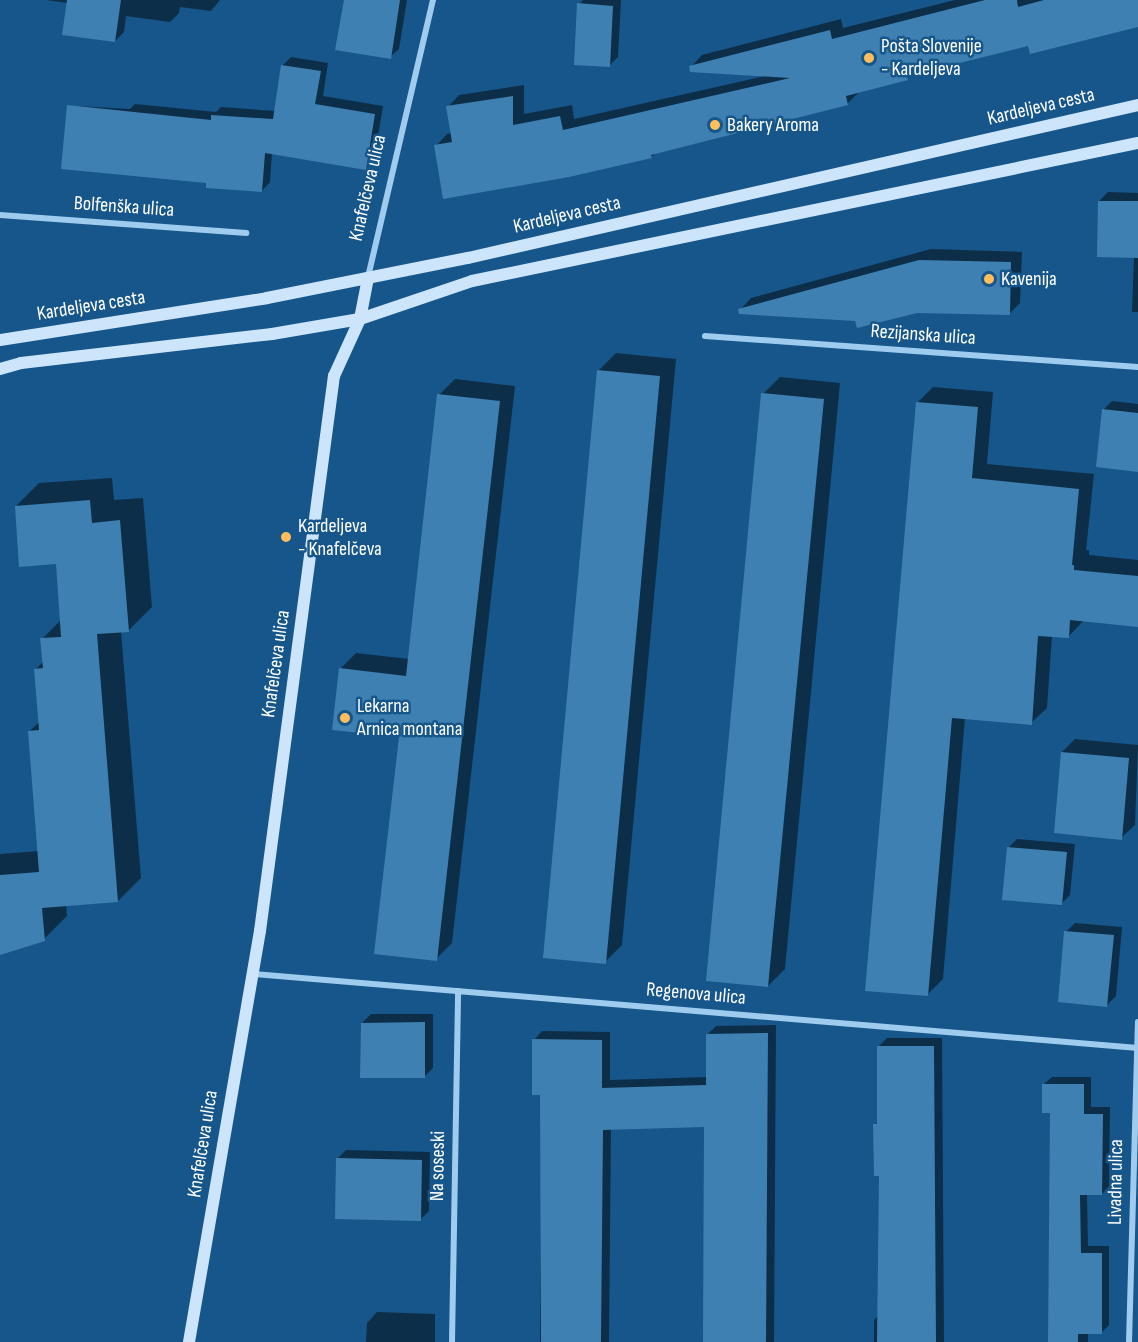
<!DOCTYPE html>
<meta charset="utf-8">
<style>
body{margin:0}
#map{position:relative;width:1138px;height:1342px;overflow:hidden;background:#17568a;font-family:"Sofia Sans Condensed",sans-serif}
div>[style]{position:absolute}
.shadow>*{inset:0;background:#0007}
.building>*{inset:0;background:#3f80b2}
.street>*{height:6px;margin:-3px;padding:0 3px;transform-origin:3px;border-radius:3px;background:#9fccee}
.secondary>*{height:12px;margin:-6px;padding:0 6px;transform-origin:6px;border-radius:6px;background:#cce5fa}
.dots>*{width:16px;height:16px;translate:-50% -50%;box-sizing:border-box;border:3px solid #17568a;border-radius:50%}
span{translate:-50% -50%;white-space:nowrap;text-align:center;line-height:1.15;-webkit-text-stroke:5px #17568a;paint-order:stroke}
.poi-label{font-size:20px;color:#fff}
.left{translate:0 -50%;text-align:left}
.street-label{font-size:20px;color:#fff}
</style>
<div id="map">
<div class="shadow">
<div style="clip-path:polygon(46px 0,220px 0,211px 11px,180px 7px,179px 13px,170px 22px,126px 16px,124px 32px,115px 41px,68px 3px)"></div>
<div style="clip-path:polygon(345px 0,407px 0,399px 49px,390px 57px)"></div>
<div style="clip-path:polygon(583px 0,621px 0,618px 57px,610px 65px,579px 4px)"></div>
<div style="clip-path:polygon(955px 0,1138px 0,1138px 25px,1029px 44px,913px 73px,907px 79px,859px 92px,847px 104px,657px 152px,651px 157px,436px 146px,447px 134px,452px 133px,448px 107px,459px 95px,524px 85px,524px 114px,572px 105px,574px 119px,765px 76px,691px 67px,702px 55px,841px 19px,843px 28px)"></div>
<div style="clip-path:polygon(291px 57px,328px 63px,323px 96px,383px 106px,374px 160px,366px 168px,272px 153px,270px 182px,262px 191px,208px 182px,76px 106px,130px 109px,135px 104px,216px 112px,221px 107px,276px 111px,283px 65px)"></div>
<div style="clip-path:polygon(1108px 192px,1138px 193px,1138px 312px,1132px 312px,1134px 256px,1099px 201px)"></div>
<div style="clip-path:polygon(931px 249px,1022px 252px,1020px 303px,1009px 314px,917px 311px,856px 319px,740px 310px,751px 298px)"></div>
<div style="clip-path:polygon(616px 353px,676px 359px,622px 945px,605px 962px,599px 370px)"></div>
<div style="clip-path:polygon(780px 377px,840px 383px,785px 969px,768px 986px,763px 394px)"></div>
<div style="clip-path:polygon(455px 379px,515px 386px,452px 943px,436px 959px,401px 736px,340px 669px,356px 653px,409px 659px,439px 395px)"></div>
<div style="clip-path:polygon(933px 387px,993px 392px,987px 464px,1094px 474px,1086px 550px,1089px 550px,1089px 555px,1138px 560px,1138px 625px,1084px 620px,1068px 637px,1052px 636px,1047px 708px,1031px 723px,965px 718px,943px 979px,927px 995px,917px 403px)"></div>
<div style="clip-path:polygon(1112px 401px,1138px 404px,1138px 470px,1103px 410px)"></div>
<div style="clip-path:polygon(112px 478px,114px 500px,143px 498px,152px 607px,129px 630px,121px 631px,141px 878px,118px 901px,66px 904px,67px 916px,44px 939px,0 949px,0 854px,39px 851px,30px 731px,40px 721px,36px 669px,44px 661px,42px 639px,62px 619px,57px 562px,16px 506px,39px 483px)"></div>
<div style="clip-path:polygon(1075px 739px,1138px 745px,1135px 825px,1121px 838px,1062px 752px)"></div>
<div style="clip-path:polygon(1017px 839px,1075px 844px,1070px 895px,1061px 904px,1008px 848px)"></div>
<div style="clip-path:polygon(1075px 923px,1122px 927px,1116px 996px,1107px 1005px,1066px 932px)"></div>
<div style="clip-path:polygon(371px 1014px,433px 1014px,433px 1068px,424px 1077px,362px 1023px)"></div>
<div style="clip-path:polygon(776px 1025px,774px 1342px,704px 1342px,705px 1125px,611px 1128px,609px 1342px,540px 1342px,542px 1094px,534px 1040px,542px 1031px,610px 1032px,610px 1080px,708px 1077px,708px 1034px,716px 1026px)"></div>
<div style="clip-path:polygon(887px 1038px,942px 1038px,944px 1342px,874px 1342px,874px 1320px,878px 1316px,878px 1253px,882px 1249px,880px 1175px,875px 1125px,879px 1121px,878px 1047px)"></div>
<div style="clip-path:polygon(1052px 1077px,1091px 1077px,1091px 1107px,1110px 1107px,1109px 1186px,1102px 1194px,1087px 1193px,1088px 1246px,1109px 1246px,1109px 1325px,1101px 1333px,1088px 1333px,1088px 1342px,1049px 1342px,1051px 1112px,1044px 1084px)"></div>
<div style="clip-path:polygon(346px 1150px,430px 1152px,429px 1211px,420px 1220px,337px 1159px)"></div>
<div style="clip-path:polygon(377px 1312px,435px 1314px,435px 1342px,366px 1342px,367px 1323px)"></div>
</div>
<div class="building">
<div style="clip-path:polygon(67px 0,121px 0,115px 42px,62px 35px)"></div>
<div style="clip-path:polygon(344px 0,400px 0,391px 59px,335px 50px)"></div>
<div style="clip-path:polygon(985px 0,1017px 0,1018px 7px,1044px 0,1138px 0,1138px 27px,1030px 54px,1028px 46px,907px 76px,908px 80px,846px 96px,848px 105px,651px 155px,652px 158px,569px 177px,443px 199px,434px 145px,452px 142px,446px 106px,513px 96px,513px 125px,560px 116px,563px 130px,790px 78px,690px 72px,689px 66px,830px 30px,832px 39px)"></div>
<div style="clip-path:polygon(577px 3px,613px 6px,610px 67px,574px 65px)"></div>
<div style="clip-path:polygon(281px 65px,321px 71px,315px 104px,375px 114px,366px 170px,265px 153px,262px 192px,206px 188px,206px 183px,61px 169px,67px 105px,211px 120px,211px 115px,273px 119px)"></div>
<div style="clip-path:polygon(1098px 201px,1138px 201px,1138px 258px,1097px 257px)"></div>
<div style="clip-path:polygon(919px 260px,1011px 262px,1010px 315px,917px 313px,857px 328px,855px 321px,739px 314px,738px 309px)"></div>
<div style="clip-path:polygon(597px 370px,660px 376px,606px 964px,543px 958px)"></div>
<div style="clip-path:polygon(761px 393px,824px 399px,768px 987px,706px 981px)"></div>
<div style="clip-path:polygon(437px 394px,500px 401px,437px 961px,374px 954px,399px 737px,332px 730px,339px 668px,406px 676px)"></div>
<div style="clip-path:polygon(916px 402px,978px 407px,972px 478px,1079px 489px,1072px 565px,1074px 565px,1074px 570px,1138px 576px,1138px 627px,1070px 620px,1069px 638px,1038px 636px,1032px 725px,952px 718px,928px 996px,865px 991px)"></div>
<div style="clip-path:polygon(1102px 409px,1138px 413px,1138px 472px,1096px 467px)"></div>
<div style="clip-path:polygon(90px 500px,92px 523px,120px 520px,129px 632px,97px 634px,118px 902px,42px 908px,45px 941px,0 955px,0 875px,39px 872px,28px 731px,39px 730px,34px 669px,43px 668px,40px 638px,61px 637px,56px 564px,19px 567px,15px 506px)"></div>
<div style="clip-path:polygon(1061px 752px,1129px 758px,1122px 840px,1054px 833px)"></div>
<div style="clip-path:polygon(1007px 847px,1067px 852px,1062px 905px,1002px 900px)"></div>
<div style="clip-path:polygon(1064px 931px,1114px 935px,1107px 1007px,1058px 1002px)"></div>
<div style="clip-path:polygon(425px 1022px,425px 1078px,360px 1078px,361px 1023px)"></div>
<div style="clip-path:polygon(768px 1033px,766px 1342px,703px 1342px,704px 1127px,603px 1130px,601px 1342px,541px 1342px,540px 1095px,532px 1095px,532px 1039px,602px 1040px,602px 1088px,706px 1085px,706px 1034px)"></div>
<div style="clip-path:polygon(877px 1046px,934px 1046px,936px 1342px,877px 1342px,879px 1176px,874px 1176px,873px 1124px,877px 1124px)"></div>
<div style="clip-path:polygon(1042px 1084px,1084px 1084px,1084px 1114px,1103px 1114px,1102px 1195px,1080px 1195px,1081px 1253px,1102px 1253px,1102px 1334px,1078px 1334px,1078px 1342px,1048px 1342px,1050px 1113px,1042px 1113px)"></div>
<div style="clip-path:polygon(336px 1158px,422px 1160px,421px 1221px,335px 1219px)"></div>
</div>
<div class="street">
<div style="left:0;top:215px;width:247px;rotate:4.2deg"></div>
<div style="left:368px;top:277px;width:285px;rotate:-76.8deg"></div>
<div style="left:705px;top:336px;width:434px;rotate:4.1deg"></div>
<div style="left:253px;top:974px;width:888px;rotate:4.78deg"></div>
<div style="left:452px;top:1342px;width:351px;rotate:-89deg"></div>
<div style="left:1129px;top:1342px;width:320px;rotate:-88.4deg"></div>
</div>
<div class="secondary">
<div style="left:0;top:340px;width:270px;rotate:-8.9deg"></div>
<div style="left:267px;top:298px;width:205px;rotate:-11.3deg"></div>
<div style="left:468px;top:258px;width:687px;rotate:-12.86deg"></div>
<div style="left:0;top:369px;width:22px;rotate:-16deg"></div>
<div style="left:21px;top:363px;width:253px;rotate:-6.6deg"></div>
<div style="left:272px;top:334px;width:89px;rotate:-9.7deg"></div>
<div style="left:360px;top:319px;width:118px;rotate:-18.7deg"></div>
<div style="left:472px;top:281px;width:680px;rotate:-11.71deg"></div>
<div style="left:189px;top:1342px;width:417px;rotate:-80.2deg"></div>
<div style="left:260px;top:931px;width:560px;rotate:-82.41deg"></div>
<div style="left:334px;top:376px;width:63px;rotate:-65.5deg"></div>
<div style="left:360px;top:319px;width:42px;rotate:-79deg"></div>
</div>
<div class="dots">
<div style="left:869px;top:58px;background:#ffbe5c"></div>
<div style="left:715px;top:125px;background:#ffbe5c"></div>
<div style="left:989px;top:279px;background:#ffbe5c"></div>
<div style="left:286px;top:537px;background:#ffbe5c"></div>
<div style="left:345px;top:718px;background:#ffbe5c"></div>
</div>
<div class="poi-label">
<span class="left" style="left:881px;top:58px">Pošta Slovenije<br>- Kardeljeva</span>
<span class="left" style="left:727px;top:125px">Bakery Aroma</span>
<span class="left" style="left:1001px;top:279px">Kavenija</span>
<span class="left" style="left:298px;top:538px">Kardeljeva<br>- Knafelčeva</span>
<span class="left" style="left:357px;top:718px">Lekarna<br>Arnica montana</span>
</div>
<div class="street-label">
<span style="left:1041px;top:107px;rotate:-13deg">Kardeljeva cesta</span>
<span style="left:368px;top:188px;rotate:-77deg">Knafelčeva ulica</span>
<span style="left:124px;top:207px;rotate:4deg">Bolfenška ulica</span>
<span style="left:567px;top:215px;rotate:-13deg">Kardeljeva cesta</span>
<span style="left:91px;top:306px;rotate:-9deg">Kardeljeva cesta</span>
<span style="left:923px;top:335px;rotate:4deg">Rezijanska ulica</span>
<span style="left:276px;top:664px;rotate:-82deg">Knafelčeva ulica</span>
<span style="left:696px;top:994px;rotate:5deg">Regenova ulica</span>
<span style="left:203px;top:1144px;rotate:-81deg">Knafelčeva ulica</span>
<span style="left:438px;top:1166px;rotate:-89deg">Na soseski</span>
<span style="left:1116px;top:1182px;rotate:-89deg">Livadna ulica</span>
</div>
</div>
